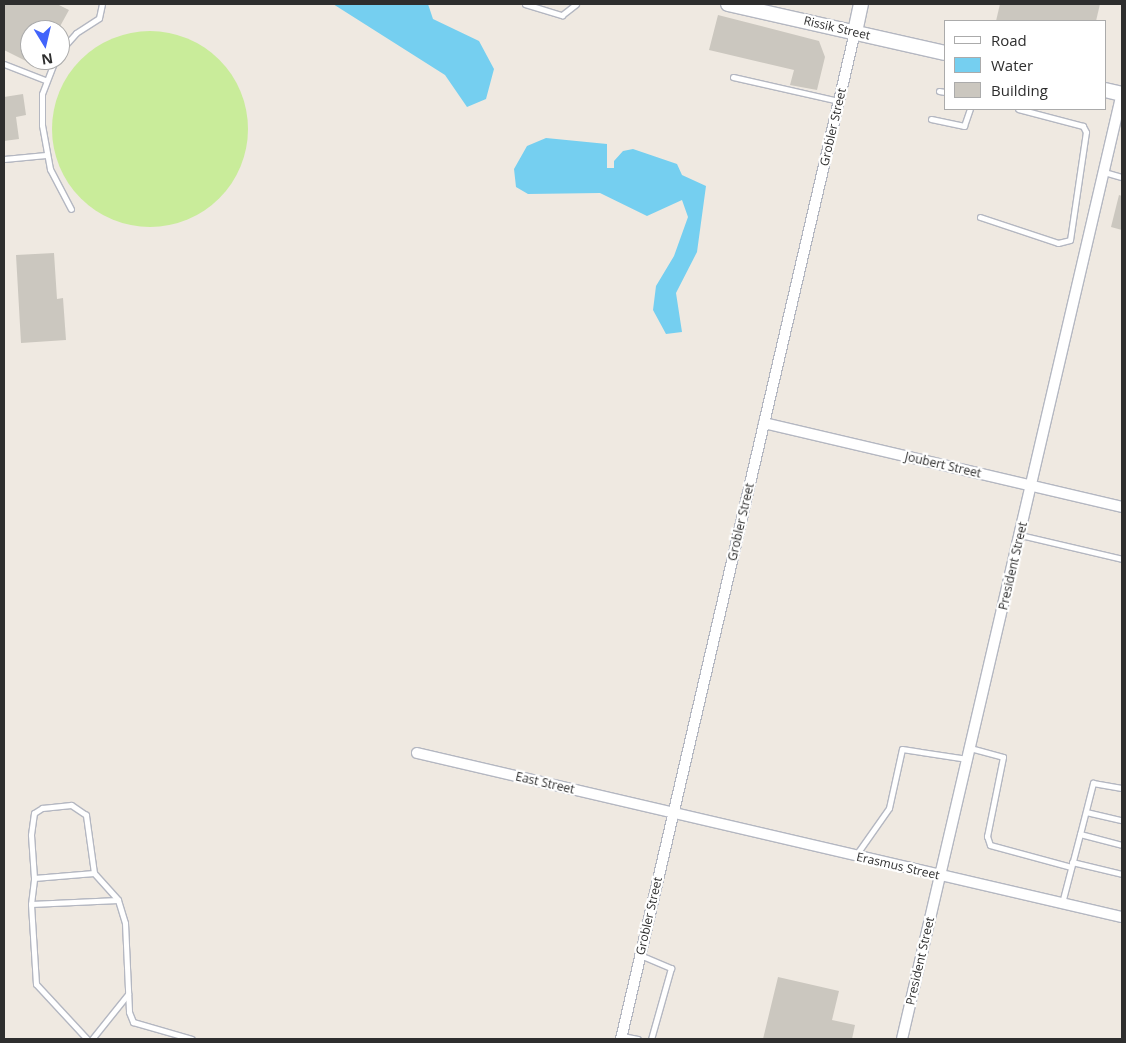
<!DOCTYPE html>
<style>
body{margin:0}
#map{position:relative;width:1126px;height:1043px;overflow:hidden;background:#efe9e1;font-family:"Open Sans",sans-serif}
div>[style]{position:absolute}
.pitch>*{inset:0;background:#c9ec9a}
.round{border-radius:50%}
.water>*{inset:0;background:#75cff0}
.building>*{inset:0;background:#cbc7bf}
.roads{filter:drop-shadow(1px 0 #b4b7c1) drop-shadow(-1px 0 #b4b7c1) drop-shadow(0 1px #b4b7c1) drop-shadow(0 -1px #b4b7c1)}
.lane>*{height:5px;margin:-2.5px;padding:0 2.5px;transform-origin:2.5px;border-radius:2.5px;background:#fff}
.street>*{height:10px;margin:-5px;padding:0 5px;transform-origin:5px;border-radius:5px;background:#fff}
.secondary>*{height:14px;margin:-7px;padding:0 7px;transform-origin:7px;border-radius:7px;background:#fff}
span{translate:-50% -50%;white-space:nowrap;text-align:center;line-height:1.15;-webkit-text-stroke:4.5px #fff;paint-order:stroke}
.street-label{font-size:12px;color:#2e2e2e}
.frame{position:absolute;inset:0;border:5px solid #2e2e2e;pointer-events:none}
.legend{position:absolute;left:944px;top:20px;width:162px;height:90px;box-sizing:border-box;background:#fff;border:1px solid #ababab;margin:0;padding:6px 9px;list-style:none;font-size:15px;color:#2e2e2e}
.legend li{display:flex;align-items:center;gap:10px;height:25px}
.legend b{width:25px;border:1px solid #ababab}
.north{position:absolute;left:20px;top:20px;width:50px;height:50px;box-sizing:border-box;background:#fff;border:1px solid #ababab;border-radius:50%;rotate:171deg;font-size:14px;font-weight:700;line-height:20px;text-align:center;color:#2e2e2e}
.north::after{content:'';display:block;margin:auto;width:18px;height:22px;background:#4264fb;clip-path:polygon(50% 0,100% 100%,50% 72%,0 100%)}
</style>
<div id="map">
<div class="pitch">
<div class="round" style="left:52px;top:31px;width:196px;height:196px"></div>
</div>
<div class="water">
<div style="clip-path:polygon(333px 4px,428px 4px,433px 19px,479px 41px,494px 69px,486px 99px,467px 107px,445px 75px)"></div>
<div style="clip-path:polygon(546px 138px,607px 144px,607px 168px,614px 168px,614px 161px,623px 151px,633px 149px,677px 164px,682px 175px,706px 186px,697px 252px,676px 293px,682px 332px,666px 334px,653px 310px,656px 286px,674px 256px,688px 217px,682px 200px,647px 216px,600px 193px,528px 194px,516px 187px,514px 169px,527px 146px)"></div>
</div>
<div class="building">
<div style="clip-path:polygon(4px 4px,57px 4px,69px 10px,58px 30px,30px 30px,30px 63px,4px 50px)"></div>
<div style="clip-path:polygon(1000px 4px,1100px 4px,1096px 21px,996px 21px)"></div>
<div style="clip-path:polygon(718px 15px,819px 41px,825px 57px,817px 90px,790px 85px,794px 70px,709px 50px)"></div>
<div style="clip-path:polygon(23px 94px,26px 115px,16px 117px,19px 139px,4px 141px,4px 97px)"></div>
<div style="clip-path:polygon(1119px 195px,1122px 196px,1122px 230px,1111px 227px)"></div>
<div style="clip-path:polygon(54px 253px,57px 299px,63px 298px,66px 340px,21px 343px,16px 255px)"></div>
<div style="clip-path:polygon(778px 977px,839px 991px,832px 1020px,855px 1025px,852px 1039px,763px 1039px)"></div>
</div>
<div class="roads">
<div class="lane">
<div style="left:525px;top:4px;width:39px;rotate:17deg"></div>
<div style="left:562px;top:15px;width:18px;rotate:-38deg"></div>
<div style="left:60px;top:51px;width:24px;rotate:-48deg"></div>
<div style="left:76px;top:33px;width:27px;rotate:-33deg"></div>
<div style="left:99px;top:18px;width:14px;rotate:-78deg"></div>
<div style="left:55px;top:60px;width:36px;rotate:111deg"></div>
<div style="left:42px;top:94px;width:31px;rotate:90deg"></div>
<div style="left:42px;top:125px;width:45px;rotate:79.7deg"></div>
<div style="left:50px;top:169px;width:45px;rotate:62.3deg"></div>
<div style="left:4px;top:64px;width:44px;rotate:21.3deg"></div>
<div style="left:733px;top:77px;width:109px;rotate:12.8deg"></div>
<div style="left:939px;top:91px;width:6px;rotate:9deg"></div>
<div style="left:931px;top:119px;width:34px;rotate:12deg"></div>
<div style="left:964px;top:126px;width:18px;rotate:-71deg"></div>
<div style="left:4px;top:159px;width:42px;rotate:-5.4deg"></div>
<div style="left:1104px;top:172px;width:19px;rotate:16deg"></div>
<div style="left:980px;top:217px;width:82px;rotate:18.4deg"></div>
<div style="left:1058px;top:243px;width:12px;rotate:-14deg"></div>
<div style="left:1070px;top:240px;width:109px;rotate:-81.6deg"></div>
<div style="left:1086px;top:132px;width:7px;rotate:-117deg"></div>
<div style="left:1083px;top:126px;width:67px;rotate:-165.3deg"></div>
<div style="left:1020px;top:535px;width:105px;rotate:13.2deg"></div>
<div style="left:970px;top:748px;width:34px;rotate:15deg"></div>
<div style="left:1003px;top:757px;width:81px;rotate:101.4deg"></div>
<div style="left:987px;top:836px;width:9px;rotate:72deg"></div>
<div style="left:990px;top:845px;width:84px;rotate:15.2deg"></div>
<div style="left:1086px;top:812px;width:37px;rotate:13deg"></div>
<div style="left:1080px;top:834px;width:53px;rotate:-75.7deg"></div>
<div style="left:1093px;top:783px;width:29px;rotate:10deg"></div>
<div style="left:856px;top:855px;width:57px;rotate:-54.9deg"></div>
<div style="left:889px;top:808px;width:60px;rotate:-77.6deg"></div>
<div style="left:902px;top:749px;width:66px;rotate:8.7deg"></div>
<div style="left:1072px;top:862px;width:51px;rotate:13.5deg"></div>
<div style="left:94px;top:873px;width:59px;rotate:-97.9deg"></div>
<div style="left:86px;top:815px;width:18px;rotate:-146deg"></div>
<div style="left:71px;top:805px;width:29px;rotate:174deg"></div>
<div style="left:42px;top:808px;width:9px;rotate:148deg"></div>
<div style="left:34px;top:813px;width:22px;rotate:98deg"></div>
<div style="left:31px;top:835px;width:43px;rotate:86deg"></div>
<div style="left:34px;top:878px;width:60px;rotate:-4.8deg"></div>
<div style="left:94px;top:873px;width:36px;rotate:48deg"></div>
<div style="left:118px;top:900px;width:24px;rotate:73deg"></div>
<div style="left:125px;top:923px;width:89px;rotate:87.4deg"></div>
<div style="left:129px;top:1012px;width:11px;rotate:68deg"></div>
<div style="left:133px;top:1022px;width:61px;rotate:16.1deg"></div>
<div style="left:1062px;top:903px;width:71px;rotate:-75.4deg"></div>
<div style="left:1080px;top:834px;width:43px;rotate:14.7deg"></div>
<div style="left:31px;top:904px;width:26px;rotate:-83deg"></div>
<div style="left:640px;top:955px;width:34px;rotate:23deg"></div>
<div style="left:671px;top:968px;width:74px;rotate:105.7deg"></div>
<div style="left:622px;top:1036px;width:16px;rotate:11deg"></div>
<div style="left:87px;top:1039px;width:75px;rotate:-132.8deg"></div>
<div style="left:36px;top:984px;width:80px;rotate:-93.6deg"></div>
<div style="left:31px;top:904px;width:87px;rotate:-2.6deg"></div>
<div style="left:92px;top:1039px;width:58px;rotate:-51.3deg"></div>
</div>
<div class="street">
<div style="left:764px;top:423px;width:368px;rotate:13.2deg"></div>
<div style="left:417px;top:753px;width:724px;rotate:13.1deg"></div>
<div style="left:621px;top:1039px;width:1034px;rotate:-76.92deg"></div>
<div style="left:902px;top:1039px;width:971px;rotate:-76.91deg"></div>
</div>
<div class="secondary">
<div style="left:728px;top:4px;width:222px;rotate:12.7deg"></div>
<div style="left:855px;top:32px;width:29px;rotate:-78deg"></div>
<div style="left:1105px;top:90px;width:17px;rotate:13deg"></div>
</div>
</div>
<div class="street-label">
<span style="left:837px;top:28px;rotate:13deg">Rissik Street</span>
<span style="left:833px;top:127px;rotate:-77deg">Grobler Street</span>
<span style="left:943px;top:465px;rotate:13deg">Joubert Street</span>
<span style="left:741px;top:522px;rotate:-77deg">Grobler Street</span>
<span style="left:1013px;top:566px;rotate:-77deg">President Street</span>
<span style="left:545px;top:783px;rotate:13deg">East Street</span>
<span style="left:898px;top:866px;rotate:13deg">Erasmus Street</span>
<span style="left:649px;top:916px;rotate:-77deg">Grobler Street</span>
<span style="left:920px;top:961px;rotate:-77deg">President Street</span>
</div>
<div class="frame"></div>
<ul class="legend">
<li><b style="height:6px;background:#fff"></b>Road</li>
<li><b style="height:14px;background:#75cff0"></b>Water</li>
<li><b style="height:14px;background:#cbc7bf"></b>Building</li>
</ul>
<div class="north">N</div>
</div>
